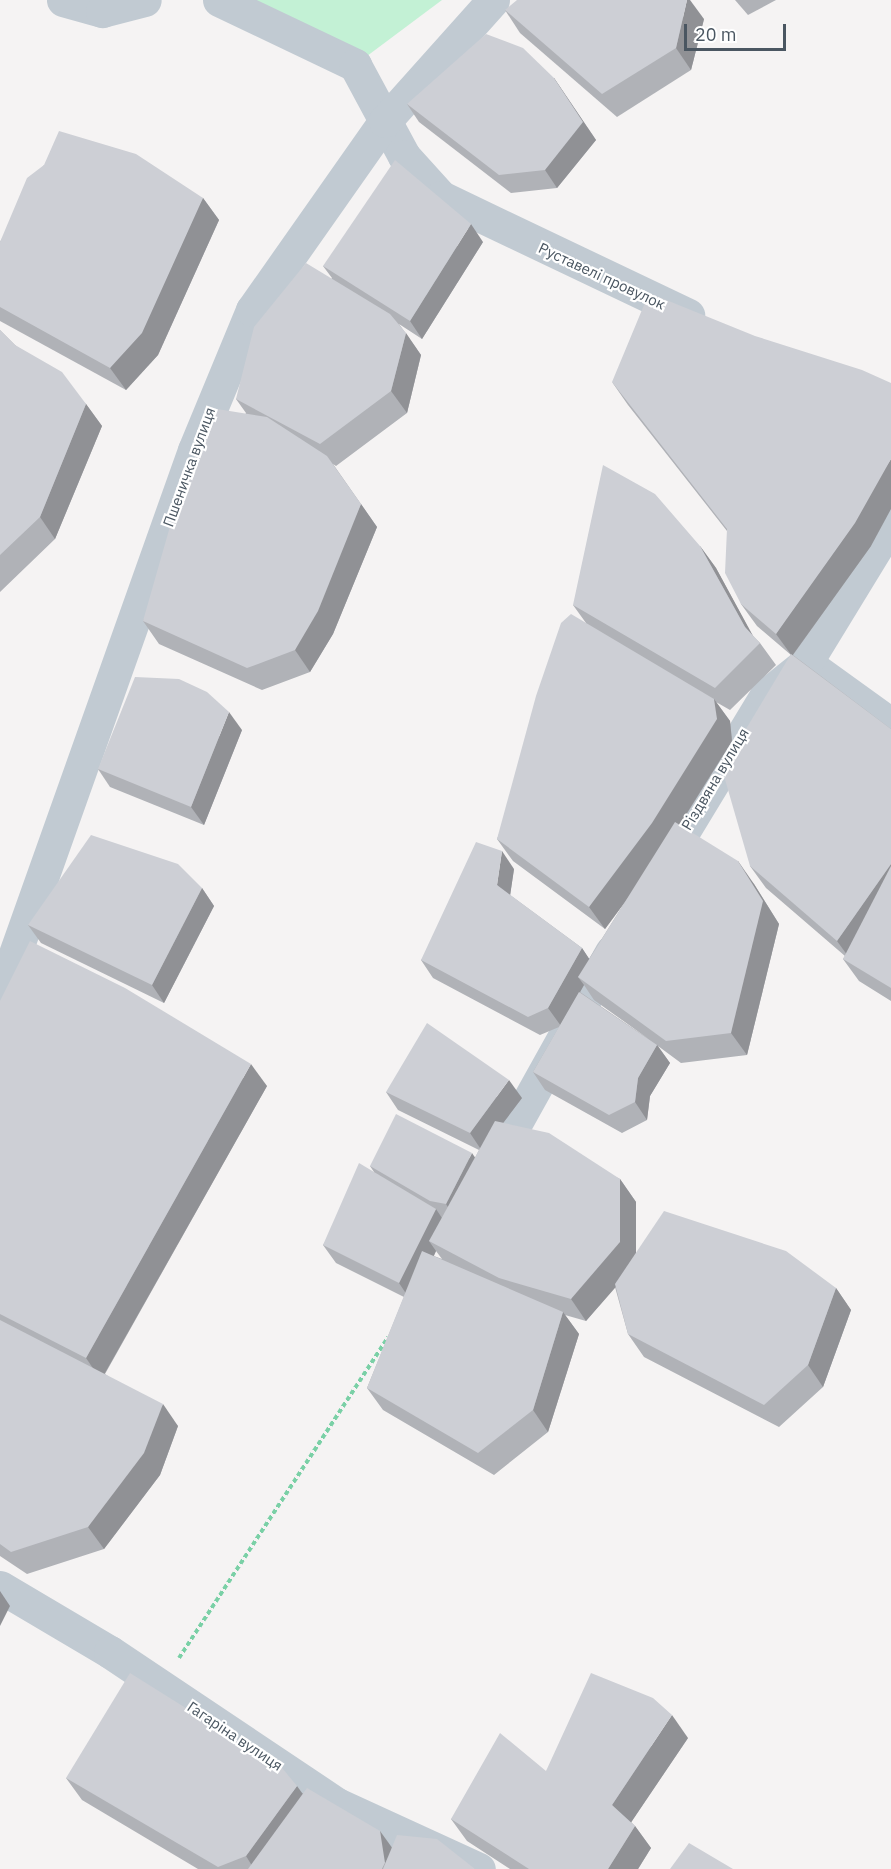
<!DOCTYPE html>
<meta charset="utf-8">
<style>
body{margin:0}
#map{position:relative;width:891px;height:1869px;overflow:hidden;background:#f5f3f3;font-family:"IBM Plex Sans",sans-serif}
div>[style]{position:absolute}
.green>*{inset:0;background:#c3f1d5}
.path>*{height:4px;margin-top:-2px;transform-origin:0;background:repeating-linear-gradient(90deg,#7ad0a6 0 4.5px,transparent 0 7.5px)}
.minor>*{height:33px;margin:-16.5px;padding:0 16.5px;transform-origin:16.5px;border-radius:16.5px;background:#c1cad2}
.wall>*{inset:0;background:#b0b2b7}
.shaded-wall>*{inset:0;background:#909195}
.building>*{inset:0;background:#cdcfd5}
span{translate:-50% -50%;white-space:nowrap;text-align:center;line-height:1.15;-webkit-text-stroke:4.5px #fff;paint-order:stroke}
.street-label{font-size:15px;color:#4a5661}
.scale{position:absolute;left:684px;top:24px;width:102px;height:27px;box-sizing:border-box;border:3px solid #4a5661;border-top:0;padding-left:8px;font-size:18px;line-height:21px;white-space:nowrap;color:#4a5661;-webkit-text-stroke:4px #fff;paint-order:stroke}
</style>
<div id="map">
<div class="green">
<div style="clip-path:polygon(219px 0,442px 0,355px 65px)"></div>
</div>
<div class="path">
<div style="left:179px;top:1658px;width:383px;rotate:-56.9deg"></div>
</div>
<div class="minor">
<div style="left:63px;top:0;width:41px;rotate:15.8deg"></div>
<div style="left:102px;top:11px;width:44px;rotate:-14.3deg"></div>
<div style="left:219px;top:0;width:151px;rotate:25.5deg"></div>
<div style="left:355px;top:65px;width:103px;rotate:61.7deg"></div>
<div style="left:404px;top:156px;width:55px;rotate:47.9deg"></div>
<div style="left:441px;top:197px;width:274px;rotate:25.5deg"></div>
<div style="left:806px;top:663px;width:105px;rotate:35.7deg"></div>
<div style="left:662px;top:867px;width:201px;rotate:-58.8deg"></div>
<div style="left:766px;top:695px;width:51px;rotate:-38.7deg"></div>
<div style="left:806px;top:663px;width:163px;rotate:-58.6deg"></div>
<div style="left:0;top:996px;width:579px;rotate:-70.44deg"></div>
<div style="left:194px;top:450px;width:152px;rotate:-67.5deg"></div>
<div style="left:252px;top:310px;width:231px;rotate:-54.9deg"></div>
<div style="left:385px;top:121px;width:162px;rotate:-48.2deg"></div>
<div style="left:493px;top:1164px;width:243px;rotate:-60.9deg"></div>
<div style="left:0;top:1587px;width:128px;rotate:30.6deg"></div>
<div style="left:110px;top:1652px;width:273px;rotate:33.8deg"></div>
<div style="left:337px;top:1804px;width:156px;rotate:24.6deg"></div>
</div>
<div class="wall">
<div style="clip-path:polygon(735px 0,776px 0,748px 15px)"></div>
<div style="clip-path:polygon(505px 10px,704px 19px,691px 70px,617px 117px,520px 33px)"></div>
<div style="clip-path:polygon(554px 78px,596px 140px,557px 188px,511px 193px,419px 122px,407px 104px)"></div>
<div style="clip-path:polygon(44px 165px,203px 198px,219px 220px,158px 355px,126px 390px,0 321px,0 242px)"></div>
<div style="clip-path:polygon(483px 242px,422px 339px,399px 324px,421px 355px,407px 413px,336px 466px,333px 464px,377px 527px,333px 634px,310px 672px,262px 690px,159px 644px,143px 621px,246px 413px,236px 399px,332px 278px,323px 266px)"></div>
<div style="clip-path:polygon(0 330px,15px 345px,86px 404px,102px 426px,55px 539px,0 592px)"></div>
<div style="clip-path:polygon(612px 382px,871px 546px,793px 655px,891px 729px,891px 1001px,859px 981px,843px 959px,845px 956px,766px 888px,750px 866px,791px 655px,757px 626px,741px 604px,727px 531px,628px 405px)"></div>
<div style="clip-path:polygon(evenodd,700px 546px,716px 568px,752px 635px,760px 643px,776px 665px,730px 710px,716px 702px,730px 721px,732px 741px,680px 825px,754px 884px,779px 924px,747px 1055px,681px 1063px,658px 1046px,670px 1063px,650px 1096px,647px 1120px,622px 1133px,545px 1090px,533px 1072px,559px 1027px,540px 1035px,433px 978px,421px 960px,514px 869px,510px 895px,582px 948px,589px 959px,625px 902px,605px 929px,513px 861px,497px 839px,586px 623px,573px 605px,700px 546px,584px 985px,594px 1000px,650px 1040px,580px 992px,584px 985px)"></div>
<div style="clip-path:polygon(242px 730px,204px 825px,110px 787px,98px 769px)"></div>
<div style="clip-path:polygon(202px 888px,214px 906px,164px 1003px,41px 943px,28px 925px)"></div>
<div style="clip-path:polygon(0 1001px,267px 1086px,105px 1374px,178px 1426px,160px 1475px,104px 1549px,27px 1574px,0 1556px)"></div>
<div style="clip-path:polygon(evenodd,386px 1092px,522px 1098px,503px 1123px,620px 1179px,636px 1202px,636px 1253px,836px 1288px,851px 1310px,823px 1387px,779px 1427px,644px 1357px,628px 1334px,615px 1287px,586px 1321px,565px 1315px,579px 1334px,548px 1432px,494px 1475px,383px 1410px,367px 1388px,404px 1297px,336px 1263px,323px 1245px,374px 1172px,370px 1166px,475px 1158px,479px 1150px,398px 1110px,386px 1092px,436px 1251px,442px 1259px,434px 1256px,436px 1251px)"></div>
<div style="clip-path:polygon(688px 1738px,631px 1822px,635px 1826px,651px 1848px,638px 1869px,510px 1869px,467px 1841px,451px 1819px,546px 1771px)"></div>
<div style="clip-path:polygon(66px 1778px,303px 1793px,392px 1848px,475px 1869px,198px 1869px,82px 1800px)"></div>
</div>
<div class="shaded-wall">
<div style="clip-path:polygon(687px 0,690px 0,704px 19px,691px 70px,676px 48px)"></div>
<div style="clip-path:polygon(554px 78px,596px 140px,557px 188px,545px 170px)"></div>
<div style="clip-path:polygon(203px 198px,219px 220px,158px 355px,126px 390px,110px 368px)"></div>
<div style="clip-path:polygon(471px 224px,483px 242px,422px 339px,410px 321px)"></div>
<div style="clip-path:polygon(406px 333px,421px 355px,407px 413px,391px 391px)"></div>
<div style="clip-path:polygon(86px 404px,102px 426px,55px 539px,40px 517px)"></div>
<div style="clip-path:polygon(891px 459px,891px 509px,871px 546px,792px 656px,776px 634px)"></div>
<div style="clip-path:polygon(361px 504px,377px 527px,333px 634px,310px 672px,295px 650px)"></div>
<div style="clip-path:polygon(700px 546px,716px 568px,758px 645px,745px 627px)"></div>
<div style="clip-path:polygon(714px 699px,730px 721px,732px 741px,667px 845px,605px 929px,589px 907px)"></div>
<div style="clip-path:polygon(229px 712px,242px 730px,204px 825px,191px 807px)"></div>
<div style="clip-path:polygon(502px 851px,514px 869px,509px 903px,497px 885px)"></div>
<div style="clip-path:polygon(738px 861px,754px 884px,779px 924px,747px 1055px,731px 1033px)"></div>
<div style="clip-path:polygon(891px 864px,891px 909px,853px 963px,837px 941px)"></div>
<div style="clip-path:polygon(202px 888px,214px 906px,164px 1003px,152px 985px)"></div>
<div style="clip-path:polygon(582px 948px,594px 966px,578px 977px,584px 985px,561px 1026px,548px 1008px)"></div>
<div style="clip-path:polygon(657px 1045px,670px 1063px,650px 1096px,647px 1120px,635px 1102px,638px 1078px)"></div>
<div style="clip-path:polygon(251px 1064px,267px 1086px,101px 1380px,86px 1358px)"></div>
<div style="clip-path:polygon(509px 1080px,522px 1098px,482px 1151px,470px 1133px)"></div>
<div style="clip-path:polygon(472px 1153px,480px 1165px,454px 1217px,446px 1204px)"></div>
<div style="clip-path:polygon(620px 1179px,636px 1202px,636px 1264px,586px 1321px,571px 1299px)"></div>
<div style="clip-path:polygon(436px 1209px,448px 1227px,429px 1241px,436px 1251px,411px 1301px,399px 1283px)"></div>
<div style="clip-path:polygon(836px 1288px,851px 1310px,823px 1387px,808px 1365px)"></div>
<div style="clip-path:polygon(563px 1312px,579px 1334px,548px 1432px,533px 1410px)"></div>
<div style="clip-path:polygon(163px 1404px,178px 1426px,160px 1475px,104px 1549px,88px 1527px)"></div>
<div style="clip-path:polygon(0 1591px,10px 1606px,0 1626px)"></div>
<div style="clip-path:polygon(672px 1715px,688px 1738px,628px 1827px,612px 1805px)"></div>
<div style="clip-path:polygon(297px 1786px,313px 1808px,254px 1869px,246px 1856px)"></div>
<div style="clip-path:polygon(635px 1826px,651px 1848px,638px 1869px,608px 1869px)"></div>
<div style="clip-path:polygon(380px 1831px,393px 1849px,382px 1869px)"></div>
</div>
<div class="building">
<div style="clip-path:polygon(517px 0,687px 0,676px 48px,602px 94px,505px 10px)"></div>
<div style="clip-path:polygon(486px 34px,523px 48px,554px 78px,583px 122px,545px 170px,499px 175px,407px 104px)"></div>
<div style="clip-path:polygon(59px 131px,136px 154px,203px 198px,142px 333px,110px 368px,0 307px,0 242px,27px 178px,44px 165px)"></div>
<div style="clip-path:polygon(395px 160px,471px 224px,410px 321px,323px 266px)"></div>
<div style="clip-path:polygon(306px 263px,390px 314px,406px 333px,391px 391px,320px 444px,236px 399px,254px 327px)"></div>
<div style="clip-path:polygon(649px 293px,755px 336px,862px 370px,891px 383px,891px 459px,855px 523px,776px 634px,741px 604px,725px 573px,727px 529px,612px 382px)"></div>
<div style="clip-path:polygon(0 330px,15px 345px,62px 372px,86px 404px,40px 517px,0 555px)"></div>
<div style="clip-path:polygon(217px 409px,267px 417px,327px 456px,361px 504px,318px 611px,295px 650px,247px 668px,143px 621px,177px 502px)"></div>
<div style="clip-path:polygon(603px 465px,655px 494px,700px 546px,745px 627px,760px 643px,715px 688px,573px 605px)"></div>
<div style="clip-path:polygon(571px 614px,714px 699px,717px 719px,652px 823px,589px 907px,497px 839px,536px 696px,561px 623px)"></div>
<div style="clip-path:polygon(791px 654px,891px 729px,891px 864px,837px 941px,750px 866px,722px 769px)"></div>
<div style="clip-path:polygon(135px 677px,179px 679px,207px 692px,229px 712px,191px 807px,98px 769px)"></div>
<div style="clip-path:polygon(675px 822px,738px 861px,763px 901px,731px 1033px,666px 1041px,578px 977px)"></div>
<div style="clip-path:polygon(91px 835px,178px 864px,202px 888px,152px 985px,28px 925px)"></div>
<div style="clip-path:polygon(476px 842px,502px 851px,497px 885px,582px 948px,548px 1008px,528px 1017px,421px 960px)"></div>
<div style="clip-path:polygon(891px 866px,891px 988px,843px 959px)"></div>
<div style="clip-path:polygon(30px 941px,125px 988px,251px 1064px,86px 1358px,0 1314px,0 1001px)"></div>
<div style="clip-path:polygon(579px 992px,657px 1045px,638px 1078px,635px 1102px,609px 1115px,533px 1072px)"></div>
<div style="clip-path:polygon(427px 1023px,509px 1080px,470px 1133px,386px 1092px)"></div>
<div style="clip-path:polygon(396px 1114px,472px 1153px,446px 1204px,430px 1201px,370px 1166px)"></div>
<div style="clip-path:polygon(495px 1121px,549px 1133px,620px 1179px,620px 1242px,571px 1299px,499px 1278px,429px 1241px)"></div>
<div style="clip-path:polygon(359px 1163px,436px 1209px,399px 1283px,323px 1245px)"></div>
<div style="clip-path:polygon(664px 1211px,786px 1251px,836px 1288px,808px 1365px,764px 1405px,628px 1334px,615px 1284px)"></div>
<div style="clip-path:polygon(422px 1251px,563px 1312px,533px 1410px,478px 1453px,367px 1388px)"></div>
<div style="clip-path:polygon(0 1320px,163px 1404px,144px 1453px,88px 1527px,11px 1552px,0 1544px)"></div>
<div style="clip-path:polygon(130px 1673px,283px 1769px,297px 1786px,246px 1856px,218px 1867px,66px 1778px)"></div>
<div style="clip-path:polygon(591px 1673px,653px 1698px,672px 1715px,612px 1805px,635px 1826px,608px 1869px,529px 1869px,451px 1819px,500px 1733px,546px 1771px)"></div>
<div style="clip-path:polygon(307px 1788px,380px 1831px,385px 1863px,382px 1869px,248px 1869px)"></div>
<div style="clip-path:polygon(397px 1835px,437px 1839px,475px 1869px,383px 1869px)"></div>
<div style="clip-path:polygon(689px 1843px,733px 1869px,670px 1869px)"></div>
</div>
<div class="street-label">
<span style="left:602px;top:276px;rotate:25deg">Руставелі провулок</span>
<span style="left:189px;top:467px;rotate:-70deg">Пшеничка вулиця</span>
<span style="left:715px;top:779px;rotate:-59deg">Різдвяна вулиця</span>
<span style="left:235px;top:1736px;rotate:34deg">Гагаріна вулиця</span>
</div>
<div class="scale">20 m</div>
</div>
